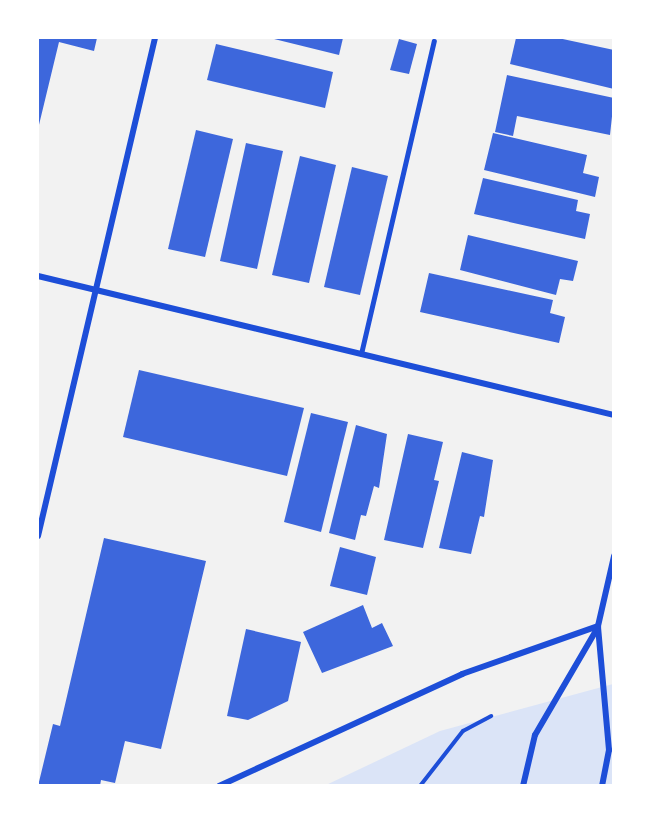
<!DOCTYPE html>
<style>
body{margin:0}
#map{position:relative;width:651px;height:823px;overflow:hidden;background:#f2f2f2;font-family:Montserrat,sans-serif}
div>[style]{position:absolute}
.green>*{inset:0;background:#dbe4f7}
.building>*{inset:0;background:#3d67dc}
.path>*{height:4px;margin:-2px;padding:0 2px;transform-origin:2px;border-radius:2px;background:#1d4ed8}
.service>*{height:4.5px;margin:-2.25px;padding:0 2.25px;transform-origin:2.25px;border-radius:2.25px;background:#1d4ed8}
.minor>*{height:6px;margin:-3px;padding:0 3px;transform-origin:3px;border-radius:3px;background:#1d4ed8}
span{translate:-50% -50%;white-space:nowrap;text-align:center;line-height:1.15;-webkit-text-stroke:6px #fff;paint-order:stroke}
.frame{position:absolute;inset:0;border:39px solid #fff;pointer-events:none}
</style>
<div id="map">
<div class="green">
<div style="clip-path:polygon(613px 684px,613px 785px,324px 786px,440px 731px)"></div>
</div>
<div class="building">
<div style="clip-path:polygon(38px 38px,97px 38px,94px 51px,59px 42px,38px 129px)"></div>
<div style="clip-path:polygon(270px 38px,343px 38px,339px 55px)"></div>
<div style="clip-path:polygon(516px 38px,558px 38px,614px 50px,614px 89px,510px 64px)"></div>
<div style="clip-path:polygon(399px 39px,417px 44px,409px 74px,390px 70px)"></div>
<div style="clip-path:polygon(216px 44px,333px 72px,325px 108px,207px 80px)"></div>
<div style="clip-path:polygon(507px 75px,614px 98px,610px 135px,517px 116px,513px 136px,495px 132px)"></div>
<div style="clip-path:polygon(196px 130px,233px 139px,205px 257px,168px 249px)"></div>
<div style="clip-path:polygon(493px 133px,587px 155px,583px 173px,599px 177px,595px 197px,484px 170px)"></div>
<div style="clip-path:polygon(246px 143px,283px 151px,257px 269px,220px 261px)"></div>
<div style="clip-path:polygon(300px 156px,336px 165px,309px 283px,272px 275px)"></div>
<div style="clip-path:polygon(352px 167px,388px 176px,360px 295px,324px 287px)"></div>
<div style="clip-path:polygon(483px 178px,578px 200px,576px 211px,590px 214px,585px 239px,474px 214px)"></div>
<div style="clip-path:polygon(468px 235px,578px 261px,573px 281px,560px 279px,556px 295px,460px 270px)"></div>
<div style="clip-path:polygon(429px 273px,553px 300px,550px 313px,565px 317px,559px 343px,420px 312px)"></div>
<div style="clip-path:polygon(139px 370px,304px 408px,287px 476px,123px 437px)"></div>
<div style="clip-path:polygon(311px 413px,348px 422px,321px 532px,284px 522px)"></div>
<div style="clip-path:polygon(356px 425px,387px 434px,379px 488px,374px 486px,366px 516px,361px 515px,355px 540px,329px 533px)"></div>
<div style="clip-path:polygon(408px 434px,443px 442px,434px 480px,439px 481px,423px 548px,384px 540px)"></div>
<div style="clip-path:polygon(462px 452px,493px 460px,484px 517px,480px 516px,471px 554px,439px 548px)"></div>
<div style="clip-path:polygon(104px 538px,206px 561px,161px 749px,125px 741px,115px 783px,101px 780px,100px 786px,38px 786px,53px 724px,60px 726px)"></div>
<div style="clip-path:polygon(340px 547px,376px 557px,367px 595px,330px 586px)"></div>
<div style="clip-path:polygon(363px 605px,372px 628px,382px 623px,393px 646px,322px 673px,303px 632px)"></div>
<div style="clip-path:polygon(246px 629px,301px 642px,288px 701px,248px 720px,227px 716px)"></div>
</div>
<div class="path">
<div style="left:420px;top:786px;width:70px;rotate:-52deg"></div>
<div style="left:463px;top:731px;width:32px;rotate:-28deg"></div>
</div>
<div class="service">
<div style="left:361px;top:354px;width:321px;rotate:-76.9deg"></div>
</div>
<div class="minor">
<div style="left:38px;top:276px;width:593px;rotate:13.57deg"></div>
<div style="left:38px;top:536px;width:512px;rotate:-76.78deg"></div>
<div style="left:219px;top:786px;width:268px;rotate:-24.7deg"></div>
<div style="left:462px;top:674px;width:144px;rotate:-19.4deg"></div>
<div style="left:523px;top:786px;width:52px;rotate:-76.8deg"></div>
<div style="left:535px;top:735px;width:125px;rotate:-59.7deg"></div>
<div style="left:602px;top:786px;width:37px;rotate:-79deg"></div>
<div style="left:609px;top:750px;width:124px;rotate:-95.1deg"></div>
<div style="left:598px;top:626px;width:72px;rotate:-77.1deg"></div>
</div>
<div class="frame"></div>
</div>
